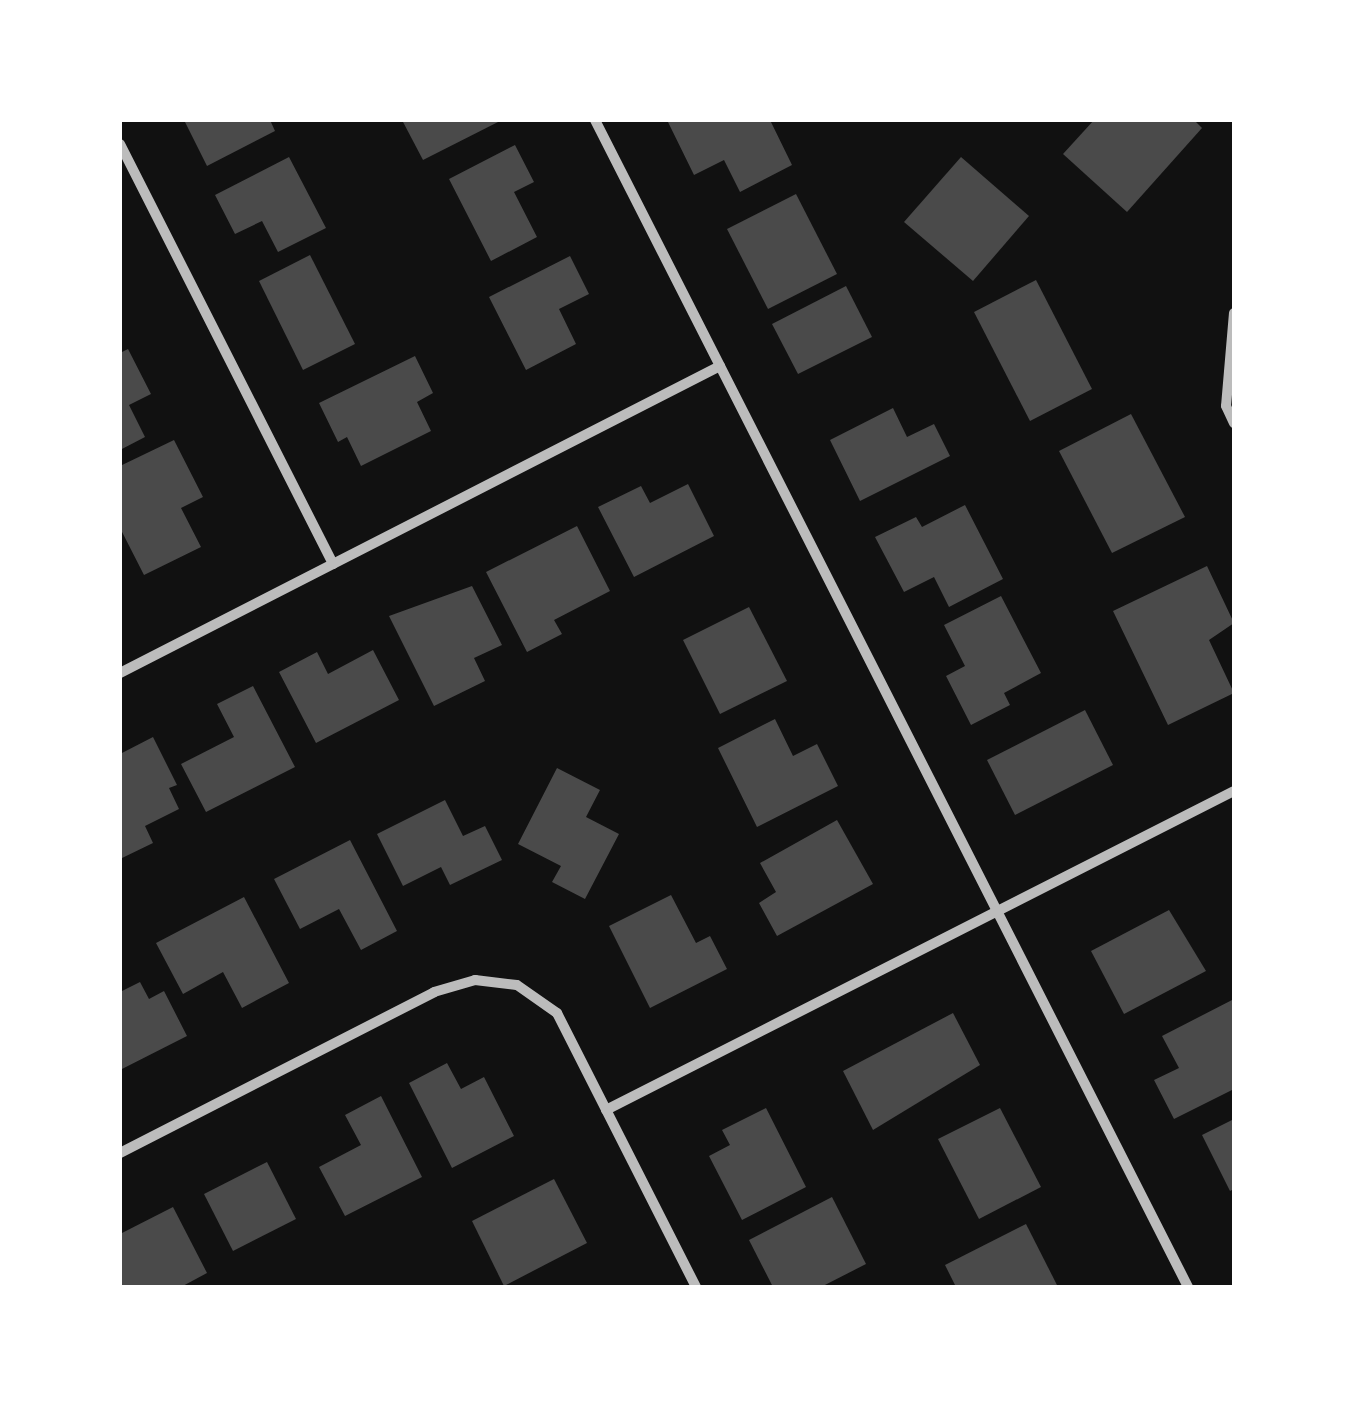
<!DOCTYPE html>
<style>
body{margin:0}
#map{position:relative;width:1354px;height:1407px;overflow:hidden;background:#111;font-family:"Public Sans",sans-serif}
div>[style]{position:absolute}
.building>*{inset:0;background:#4a4a4a}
.minor>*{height:10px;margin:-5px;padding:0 5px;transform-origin:5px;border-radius:5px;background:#bcbcbc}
span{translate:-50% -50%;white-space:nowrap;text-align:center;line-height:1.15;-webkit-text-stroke:9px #fff;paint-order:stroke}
.frame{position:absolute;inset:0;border:122px solid #fff;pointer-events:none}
</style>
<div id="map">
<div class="building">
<div style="clip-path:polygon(184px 120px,270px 120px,275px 131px,207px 166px)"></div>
<div style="clip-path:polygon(402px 120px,502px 120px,423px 160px)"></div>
<div style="clip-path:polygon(667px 120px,770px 120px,792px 165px,740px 192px,724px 160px,694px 175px)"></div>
<div style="clip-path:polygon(1094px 120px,1194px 120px,1202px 128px,1127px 212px,1063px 154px)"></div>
<div style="clip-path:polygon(515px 145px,534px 182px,514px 192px,537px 237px,491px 261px,449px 179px)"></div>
<div style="clip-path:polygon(289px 157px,326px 228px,278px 252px,262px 221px,235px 234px,215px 195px)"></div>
<div style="clip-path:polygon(961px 157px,1029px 216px,973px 281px,904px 222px)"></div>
<div style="clip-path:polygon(796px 194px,837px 274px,768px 309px,727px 229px)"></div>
<div style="clip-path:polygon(310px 255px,355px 344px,303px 370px,259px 281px)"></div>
<div style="clip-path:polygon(570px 256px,589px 294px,559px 309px,576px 344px,526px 370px,489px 297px)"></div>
<div style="clip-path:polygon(1036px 280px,1092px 389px,1030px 421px,974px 312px)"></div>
<div style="clip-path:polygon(846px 286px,872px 337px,798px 374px,772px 324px)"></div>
<div style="clip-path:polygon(128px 349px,151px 394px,129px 405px,145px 437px,120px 450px,120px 353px)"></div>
<div style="clip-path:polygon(415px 356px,433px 393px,417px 402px,431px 431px,361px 466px,347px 437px,338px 442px,319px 403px)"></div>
<div style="clip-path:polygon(893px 408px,907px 437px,934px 424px,950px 456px,860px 501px,830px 440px)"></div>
<div style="clip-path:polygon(1131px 414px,1185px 517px,1112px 553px,1059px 451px)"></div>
<div style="clip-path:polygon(174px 440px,203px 497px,181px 508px,201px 547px,144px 575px,120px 528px,120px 466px)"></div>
<div style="clip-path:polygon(688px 484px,714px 536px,634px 577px,598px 507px,641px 486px,650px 503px)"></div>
<div style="clip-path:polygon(965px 505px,1003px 579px,949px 607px,934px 577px,904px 592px,875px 537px,916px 517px,922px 527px)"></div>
<div style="clip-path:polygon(577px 526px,610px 591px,554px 620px,562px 634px,527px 652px,486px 572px)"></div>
<div style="clip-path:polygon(1207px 566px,1234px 623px,1209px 640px,1234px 693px,1168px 725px,1113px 611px)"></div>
<div style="clip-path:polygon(472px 586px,502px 645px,474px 658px,485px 681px,434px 706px,389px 616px)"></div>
<div style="clip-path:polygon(1001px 596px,1041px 673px,1004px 693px,1010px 705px,971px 725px,946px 676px,965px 666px,944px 625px)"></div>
<div style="clip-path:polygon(749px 607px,787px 681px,720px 714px,683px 640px)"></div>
<div style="clip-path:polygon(373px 650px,399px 700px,316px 743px,279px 672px,317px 652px,328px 674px)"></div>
<div style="clip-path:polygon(253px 686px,295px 767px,206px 812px,181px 764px,234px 737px,217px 704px)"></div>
<div style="clip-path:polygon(1085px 710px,1113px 765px,1015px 815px,987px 760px)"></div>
<div style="clip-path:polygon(775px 719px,793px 756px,817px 744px,838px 786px,757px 827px,718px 748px)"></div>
<div style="clip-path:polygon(153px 737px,177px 785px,169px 788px,179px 809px,145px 826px,153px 843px,120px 859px,120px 754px)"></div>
<div style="clip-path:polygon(557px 768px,600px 790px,586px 817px,619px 834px,585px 899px,552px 882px,561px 866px,518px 844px)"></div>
<div style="clip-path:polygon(445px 800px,463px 836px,485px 826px,502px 860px,450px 885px,441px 867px,403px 886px,377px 834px)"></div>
<div style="clip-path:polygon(837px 820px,873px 884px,777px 936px,759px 903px,776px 892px,760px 863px)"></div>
<div style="clip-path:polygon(350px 840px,397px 931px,361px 950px,339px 909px,300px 929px,274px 879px)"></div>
<div style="clip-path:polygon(671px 895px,696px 943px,710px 936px,727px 969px,650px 1008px,609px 926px)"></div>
<div style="clip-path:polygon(244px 897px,289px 983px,242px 1008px,223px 972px,183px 994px,156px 943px)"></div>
<div style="clip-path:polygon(1169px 910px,1206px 971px,1124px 1014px,1091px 951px)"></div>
<div style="clip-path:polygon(140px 982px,149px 999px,164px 991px,187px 1036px,120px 1070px,120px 992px)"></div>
<div style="clip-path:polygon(1234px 999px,1234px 1089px,1174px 1119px,1154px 1080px,1179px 1068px,1162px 1036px)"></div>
<div style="clip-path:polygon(953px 1013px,980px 1065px,873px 1130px,843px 1071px)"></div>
<div style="clip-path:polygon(447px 1063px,461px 1089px,484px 1077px,514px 1136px,452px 1168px,409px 1083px)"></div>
<div style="clip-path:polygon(381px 1096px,422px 1177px,345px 1216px,319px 1167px,361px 1145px,345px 1115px)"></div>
<div style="clip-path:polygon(766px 1108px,806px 1187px,742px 1220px,709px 1156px,730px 1145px,722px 1130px)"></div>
<div style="clip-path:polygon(1000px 1108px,1041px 1187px,979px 1219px,938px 1139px)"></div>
<div style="clip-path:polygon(1234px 1119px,1234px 1189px,1230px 1191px,1202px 1135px)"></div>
<div style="clip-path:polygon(267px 1162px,296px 1219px,233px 1251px,204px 1194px)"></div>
<div style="clip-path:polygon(554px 1179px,587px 1243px,504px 1286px,472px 1221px)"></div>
<div style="clip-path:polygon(832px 1197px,866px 1264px,821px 1287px,773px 1287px,749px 1240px)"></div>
<div style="clip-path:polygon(173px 1207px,207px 1273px,181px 1287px,120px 1287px,120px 1234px)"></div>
<div style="clip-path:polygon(1026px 1224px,1058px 1287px,956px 1287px,945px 1265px)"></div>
</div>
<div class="minor">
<div style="left:595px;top:120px;width:1309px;rotate:63.06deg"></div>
<div style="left:120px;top:144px;width:471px;rotate:63.1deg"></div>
<div style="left:1234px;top:313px;width:93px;rotate:94.9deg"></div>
<div style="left:1226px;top:406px;width:19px;rotate:65deg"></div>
<div style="left:120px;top:673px;width:674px;rotate:-27.1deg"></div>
<div style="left:606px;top:1110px;width:704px;rotate:-26.93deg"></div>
<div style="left:120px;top:1153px;width:353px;rotate:-27.1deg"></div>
<div style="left:434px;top:992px;width:43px;rotate:-16.3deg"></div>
<div style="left:475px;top:980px;width:42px;rotate:6.8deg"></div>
<div style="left:517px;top:985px;width:49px;rotate:35deg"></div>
<div style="left:557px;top:1013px;width:307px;rotate:63.1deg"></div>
</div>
<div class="frame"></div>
</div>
